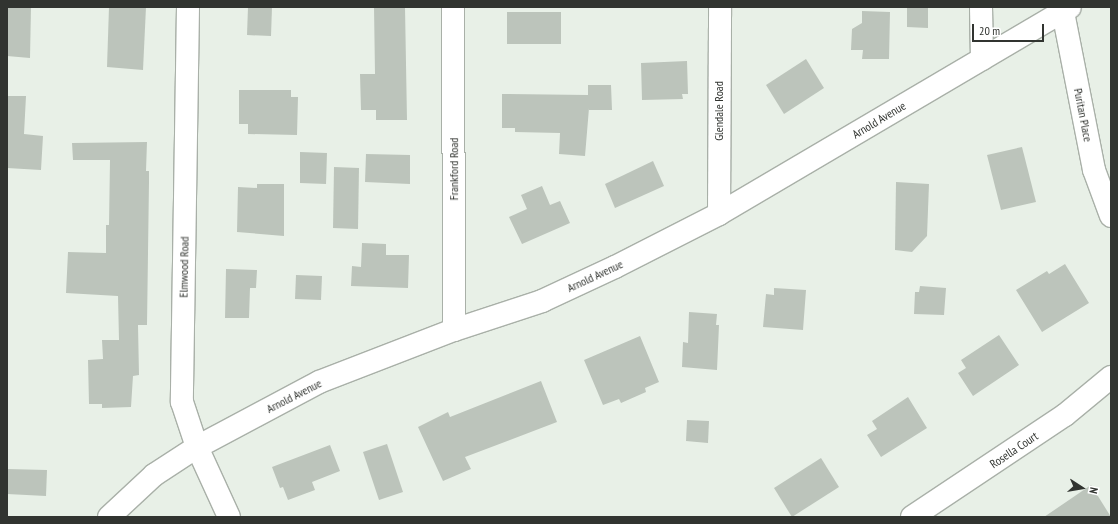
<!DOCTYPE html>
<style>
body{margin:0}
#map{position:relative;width:1118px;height:524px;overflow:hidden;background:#e8f0e7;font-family:"PT Sans Narrow",sans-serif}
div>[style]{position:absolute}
.building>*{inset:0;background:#bcc4bb}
.roads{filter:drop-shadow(1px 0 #a9b0a8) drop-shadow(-1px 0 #a9b0a8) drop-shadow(0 1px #a9b0a8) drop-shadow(0 -1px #a9b0a8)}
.minor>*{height:22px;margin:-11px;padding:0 11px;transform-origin:11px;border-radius:11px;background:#fff}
.tertiary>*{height:22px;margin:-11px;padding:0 11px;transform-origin:11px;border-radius:11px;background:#fff}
span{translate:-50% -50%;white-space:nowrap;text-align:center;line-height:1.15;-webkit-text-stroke:3px #fff;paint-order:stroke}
.street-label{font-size:12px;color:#313430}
.frame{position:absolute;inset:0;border:8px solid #313430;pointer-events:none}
.north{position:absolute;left:1062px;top:468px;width:40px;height:40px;-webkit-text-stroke:3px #fff;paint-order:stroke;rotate:102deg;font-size:11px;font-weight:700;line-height:16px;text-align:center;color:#313430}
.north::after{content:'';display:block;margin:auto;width:14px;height:18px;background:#313430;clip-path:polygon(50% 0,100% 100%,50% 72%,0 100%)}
.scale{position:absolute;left:972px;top:24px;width:72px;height:18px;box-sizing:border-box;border:2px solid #313430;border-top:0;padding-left:5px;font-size:12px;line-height:14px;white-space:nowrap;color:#313430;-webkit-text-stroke:3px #fff;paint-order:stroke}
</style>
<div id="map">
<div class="building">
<div style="clip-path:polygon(7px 7px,31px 7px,30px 58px,7px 56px)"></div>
<div style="clip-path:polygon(109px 7px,146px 7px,143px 70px,107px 67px)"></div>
<div style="clip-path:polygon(248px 7px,272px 7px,271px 36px,247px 35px)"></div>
<div style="clip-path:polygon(374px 7px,405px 7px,407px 120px,376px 120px,376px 110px,361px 110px,360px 74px,375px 74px)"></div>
<div style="clip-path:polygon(907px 7px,928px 7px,928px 28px,907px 27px)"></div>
<div style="clip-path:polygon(862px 11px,890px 12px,889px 59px,862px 59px,863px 50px,851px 50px,852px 29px,862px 23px)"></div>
<div style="clip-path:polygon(507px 12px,561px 12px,561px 44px,507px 44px)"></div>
<div style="clip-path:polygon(806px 59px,824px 88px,784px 114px,766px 85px)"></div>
<div style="clip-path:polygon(687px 61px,688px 94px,682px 94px,683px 99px,642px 100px,641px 63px)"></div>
<div style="clip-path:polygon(588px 85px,611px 85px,612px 110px,589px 110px,589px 108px,585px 156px,559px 154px,560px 133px,515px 132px,515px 128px,502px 128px,502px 94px,588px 95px)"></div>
<div style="clip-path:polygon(239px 90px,291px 90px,291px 97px,298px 97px,297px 135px,248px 134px,248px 124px,239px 124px)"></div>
<div style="clip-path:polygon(7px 96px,26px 96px,24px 134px,43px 136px,41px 170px,7px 168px)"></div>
<div style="clip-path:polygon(147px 142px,146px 171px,149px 171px,149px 182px,147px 325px,138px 325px,139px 375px,133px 376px,131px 407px,102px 408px,102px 404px,89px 404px,88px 360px,103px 359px,102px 340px,119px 340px,118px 296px,66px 293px,68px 252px,106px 253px,106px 225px,109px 225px,110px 160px,73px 160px,72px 143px)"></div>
<div style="clip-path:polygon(1022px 147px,1036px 202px,1001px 210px,987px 155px)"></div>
<div style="clip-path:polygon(300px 152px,327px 153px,326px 184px,300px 183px)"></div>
<div style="clip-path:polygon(366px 154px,410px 155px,410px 184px,365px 182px)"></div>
<div style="clip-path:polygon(653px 161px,664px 186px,615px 208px,605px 184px)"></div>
<div style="clip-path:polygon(334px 167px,359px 168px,358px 229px,333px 228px)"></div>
<div style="clip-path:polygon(896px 182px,929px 184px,927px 236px,912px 252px,895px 250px)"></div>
<div style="clip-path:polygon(257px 184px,284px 184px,284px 236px,237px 232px,238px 187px,257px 188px)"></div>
<div style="clip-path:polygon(542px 186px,550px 205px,560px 201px,570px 223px,522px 244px,509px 217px,527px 209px,521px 195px)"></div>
<div style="clip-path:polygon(362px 243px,386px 244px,386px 255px,409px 255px,408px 288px,351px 286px,352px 266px,361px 267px)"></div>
<div style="clip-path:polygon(1065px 264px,1089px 303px,1042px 332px,1016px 290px,1047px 271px,1049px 274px)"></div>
<div style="clip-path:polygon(226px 269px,257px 270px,256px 288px,250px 288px,249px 318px,225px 318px)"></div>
<div style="clip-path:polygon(296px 275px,322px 276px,321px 300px,295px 299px)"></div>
<div style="clip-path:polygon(920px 286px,946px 288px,944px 315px,914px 314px,915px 292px,919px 292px)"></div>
<div style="clip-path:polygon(774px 288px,806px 290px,803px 330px,763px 327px,766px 294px,774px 295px)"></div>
<div style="clip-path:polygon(689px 312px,717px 314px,716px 325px,719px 325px,717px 370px,682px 367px,683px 342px,688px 343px)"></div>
<div style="clip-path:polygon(999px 335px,1019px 365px,973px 396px,958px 373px,966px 368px,961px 360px)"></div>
<div style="clip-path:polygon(640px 336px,659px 382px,645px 388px,646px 392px,621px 403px,619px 399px,603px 405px,584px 360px)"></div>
<div style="clip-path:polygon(541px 381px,557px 422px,465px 457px,471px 469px,443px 481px,418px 427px,448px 412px,450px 417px)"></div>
<div style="clip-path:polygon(908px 397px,927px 428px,881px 457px,867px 435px,877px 429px,872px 421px)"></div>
<div style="clip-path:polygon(687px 420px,709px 421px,708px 443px,686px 441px)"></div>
<div style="clip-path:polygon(387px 444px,403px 492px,379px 500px,363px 452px)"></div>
<div style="clip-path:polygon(330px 445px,340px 471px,312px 482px,315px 490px,288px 500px,283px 487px,280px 488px,272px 467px)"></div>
<div style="clip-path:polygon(821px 458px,839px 487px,792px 517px,774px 488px)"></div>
<div style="clip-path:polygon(7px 469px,47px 470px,46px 496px,7px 494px)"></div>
<div style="clip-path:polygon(1091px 485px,1111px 517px,1044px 517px)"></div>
</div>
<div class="roads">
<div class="minor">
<div style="left:188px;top:7px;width:395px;rotate:90.9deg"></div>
<div style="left:182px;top:402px;width:47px;rotate:71.6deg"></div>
<div style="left:197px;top:447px;width:77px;rotate:65.4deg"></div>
<div style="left:453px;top:7px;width:323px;rotate:89.8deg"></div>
<div style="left:981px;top:7px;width:52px;rotate:88.9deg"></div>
<div style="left:1063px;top:12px;width:161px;rotate:78.9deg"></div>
<div style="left:1094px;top:170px;width:49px;rotate:69.7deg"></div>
<div style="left:719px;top:214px;width:207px;rotate:-89.7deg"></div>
<div style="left:912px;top:517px;width:184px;rotate:-33.7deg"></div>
<div style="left:1065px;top:415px;width:60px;rotate:-39.6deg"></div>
</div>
<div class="tertiary">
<div style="left:109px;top:517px;width:62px;rotate:-43deg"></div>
<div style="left:154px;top:475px;width:51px;rotate:-33.1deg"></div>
<div style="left:197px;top:447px;width:138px;rotate:-28deg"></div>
<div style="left:319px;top:382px;width:145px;rotate:-21.1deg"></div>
<div style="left:454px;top:330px;width:93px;rotate:-18.2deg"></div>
<div style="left:542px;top:301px;width:81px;rotate:-25deg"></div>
<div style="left:615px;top:267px;width:117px;rotate:-27deg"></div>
<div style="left:719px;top:214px;width:407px;rotate:-30.5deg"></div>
</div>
</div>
<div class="street-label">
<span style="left:719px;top:111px;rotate:-90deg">Glendale Road</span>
<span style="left:1083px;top:115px;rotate:79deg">Puritan Place</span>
<span style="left:879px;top:120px;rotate:-31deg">Arnold Avenue</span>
<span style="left:454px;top:169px;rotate:-90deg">Frankford Road</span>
<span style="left:184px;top:267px;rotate:-89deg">Elmwood Road</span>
<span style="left:595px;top:276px;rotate:-25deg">Arnold Avenue</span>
<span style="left:294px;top:396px;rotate:-27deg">Arnold Avenue</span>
<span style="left:1014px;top:450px;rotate:-34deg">Rosella Court</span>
</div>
<div class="frame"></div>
<div class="north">N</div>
<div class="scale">20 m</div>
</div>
